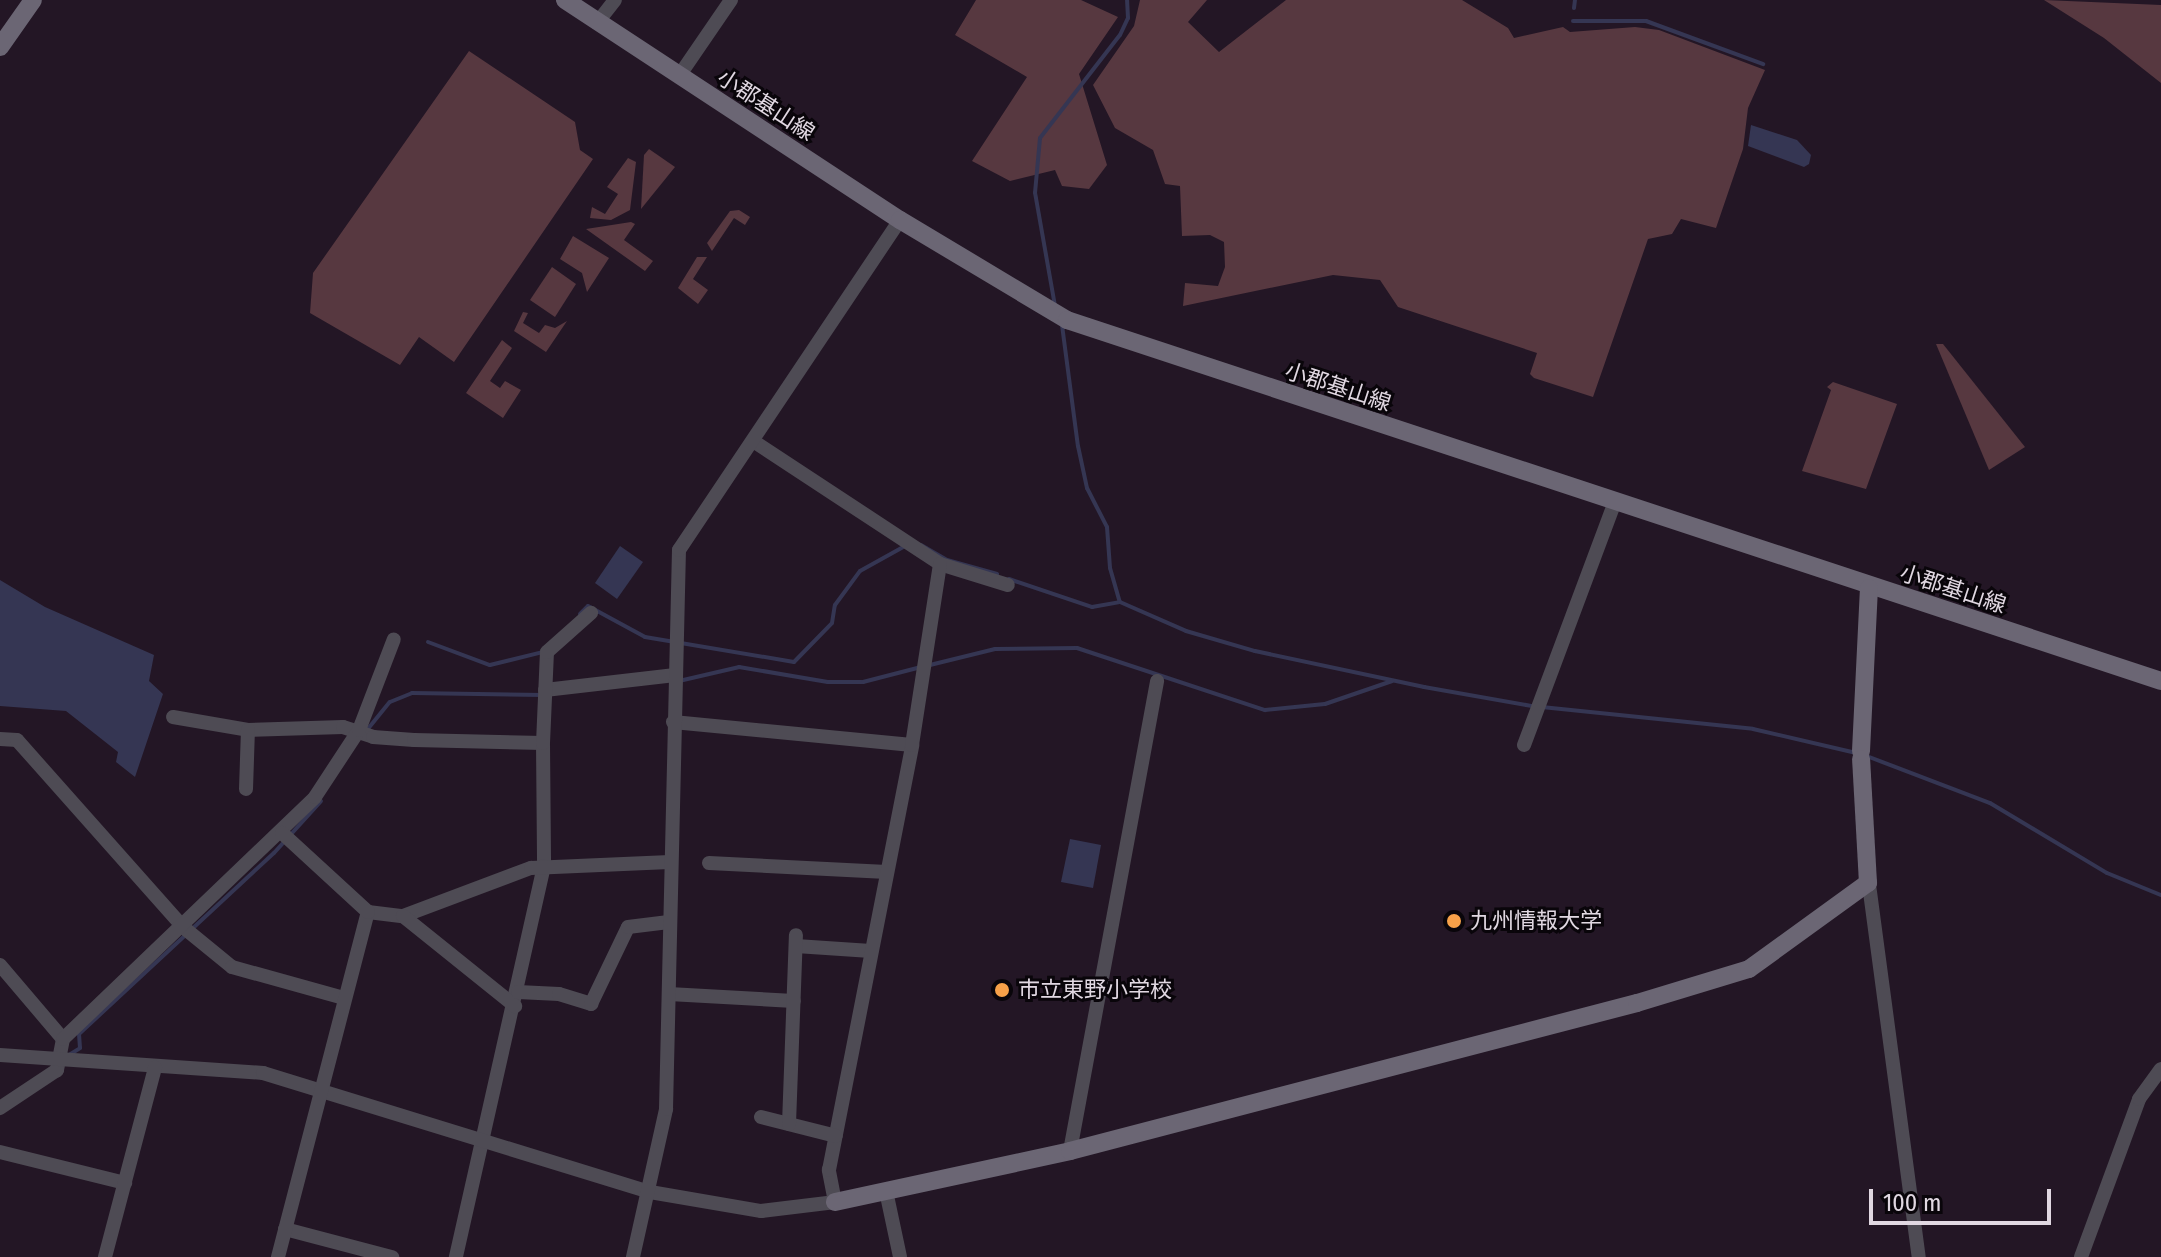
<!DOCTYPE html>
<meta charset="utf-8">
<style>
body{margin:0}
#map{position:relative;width:2161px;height:1257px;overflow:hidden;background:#231625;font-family:"Fira Sans Condensed","Noto Sans JP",sans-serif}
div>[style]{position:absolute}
.green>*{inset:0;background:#573840}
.water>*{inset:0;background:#353653}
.stream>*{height:4px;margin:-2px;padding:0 2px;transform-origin:2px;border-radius:2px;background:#353653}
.street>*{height:14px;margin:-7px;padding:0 7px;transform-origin:7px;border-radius:7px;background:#4e4b54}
.secondary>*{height:18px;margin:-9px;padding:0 9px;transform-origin:9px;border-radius:9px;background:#6b6674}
.dots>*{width:22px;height:22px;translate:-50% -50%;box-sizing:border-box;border:4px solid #09050a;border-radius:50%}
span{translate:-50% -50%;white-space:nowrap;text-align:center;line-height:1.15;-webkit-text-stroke:6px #09050a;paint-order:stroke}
.street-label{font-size:22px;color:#e1d8e2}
.poi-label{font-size:22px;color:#e1d8e2}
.left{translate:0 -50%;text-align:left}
.scale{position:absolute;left:1869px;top:1189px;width:182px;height:36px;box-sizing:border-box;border:4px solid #e1d8e2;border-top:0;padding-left:10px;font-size:24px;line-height:28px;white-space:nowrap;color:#e1d8e2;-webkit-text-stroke:6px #09050a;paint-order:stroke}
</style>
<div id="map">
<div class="green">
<div style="clip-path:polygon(976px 0,1081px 0,1118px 17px,1079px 74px,1107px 165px,1089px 189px,1062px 186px,1055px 170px,1010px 181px,972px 161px,1027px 77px,955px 35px)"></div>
<div style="clip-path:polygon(1140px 0,1207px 0,1188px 22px,1219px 52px,1286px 0,1462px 0,1508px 28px,1514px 38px,1563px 27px,1570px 32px,1635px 27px,1659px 30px,1765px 70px,1748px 108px,1743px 149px,1716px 228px,1681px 219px,1672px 234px,1648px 239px,1593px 397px,1534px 378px,1530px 374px,1537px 353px,1398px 307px,1380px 280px,1333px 275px,1183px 306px,1185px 283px,1218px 286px,1225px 267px,1224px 242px,1210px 235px,1182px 236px,1180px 186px,1165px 184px,1153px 150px,1115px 128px,1093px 85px,1134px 26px)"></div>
<div style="clip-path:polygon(2044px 0,2161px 5px,2161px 83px,2104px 38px)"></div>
<div style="clip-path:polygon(469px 51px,575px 122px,580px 150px,593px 159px,454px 362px,419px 337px,400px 365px,310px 313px,313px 273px)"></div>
<div style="clip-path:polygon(649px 149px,675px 167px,641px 209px,644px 155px)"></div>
<div style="clip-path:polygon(628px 158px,636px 162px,630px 210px,611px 220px,590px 218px,592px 207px,605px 214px,618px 194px,607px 187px)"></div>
<div style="clip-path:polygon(739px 210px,750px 217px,745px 225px,734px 218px,712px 251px,707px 243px,730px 211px)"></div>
<div style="clip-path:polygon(631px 222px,635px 224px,624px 240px,653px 261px,645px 271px,586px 229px)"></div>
<div style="clip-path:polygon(573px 236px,609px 258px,587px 292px,582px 273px,560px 259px)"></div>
<div style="clip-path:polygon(697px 257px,707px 257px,693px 279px,708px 290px,698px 304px,678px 288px)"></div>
<div style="clip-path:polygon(552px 267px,576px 284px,555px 317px,530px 300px)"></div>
<div style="clip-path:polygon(523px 312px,528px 313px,523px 323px,539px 333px,545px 325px,555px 328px,567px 321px,546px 352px,514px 331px)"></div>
<div style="clip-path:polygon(502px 340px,512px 348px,490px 381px,500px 388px,505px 381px,521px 390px,503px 418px,466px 393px)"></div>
<div style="clip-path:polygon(1936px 344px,1943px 344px,2025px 447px,1989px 470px)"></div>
<div style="clip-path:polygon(1833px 382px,1897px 404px,1866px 489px,1802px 471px,1831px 390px,1827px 387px)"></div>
</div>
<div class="water">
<div style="clip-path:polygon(1751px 125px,1797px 140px,1811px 155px,1809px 164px,1804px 167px,1748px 146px)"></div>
<div style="clip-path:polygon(620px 546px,643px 562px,617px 599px,595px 583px)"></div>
<div style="clip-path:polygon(0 580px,45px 607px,154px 655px,149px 681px,163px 694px,135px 777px,116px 762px,118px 752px,66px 711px,0 706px)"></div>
<div style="clip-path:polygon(1070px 839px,1101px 845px,1093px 888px,1061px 882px)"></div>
</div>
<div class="stream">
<div style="left:1574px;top:8px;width:8px;rotate:-83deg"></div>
<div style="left:1573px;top:21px;width:73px"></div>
<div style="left:1646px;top:21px;width:125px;rotate:20.2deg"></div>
<div style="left:1055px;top:306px;width:115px;rotate:-100deg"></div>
<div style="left:1035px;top:193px;width:55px;rotate:-84.8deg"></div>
<div style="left:1040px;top:138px;width:130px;rotate:-52.2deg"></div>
<div style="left:1120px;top:35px;width:19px;rotate:-65deg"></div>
<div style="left:1128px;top:18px;width:18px;rotate:-93deg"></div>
<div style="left:1062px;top:325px;width:122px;rotate:82.5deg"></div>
<div style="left:1078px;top:446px;width:43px;rotate:77.9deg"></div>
<div style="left:1087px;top:488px;width:44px;rotate:62.9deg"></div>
<div style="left:1107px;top:527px;width:41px;rotate:85.8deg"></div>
<div style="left:1110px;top:568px;width:35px;rotate:74deg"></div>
<div style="left:921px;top:545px;width:30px;rotate:30deg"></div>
<div style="left:947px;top:560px;width:52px;rotate:15.6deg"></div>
<div style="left:1009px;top:579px;width:88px;rotate:18.6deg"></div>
<div style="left:1092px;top:607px;width:28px;rotate:-10deg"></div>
<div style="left:1120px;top:602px;width:72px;rotate:23.7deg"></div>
<div style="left:1186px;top:631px;width:72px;rotate:16.2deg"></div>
<div style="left:1255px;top:651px;width:173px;rotate:12deg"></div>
<div style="left:1424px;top:687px;width:110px;rotate:10deg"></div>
<div style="left:1532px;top:706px;width:222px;rotate:5.9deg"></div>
<div style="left:1753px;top:729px;width:106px;rotate:13.1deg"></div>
<div style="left:580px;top:614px;width:11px;rotate:-45deg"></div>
<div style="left:588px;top:606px;width:65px;rotate:28.5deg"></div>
<div style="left:645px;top:637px;width:151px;rotate:9.5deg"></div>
<div style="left:794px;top:662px;width:54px;rotate:-45.7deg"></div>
<div style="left:832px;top:623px;width:18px;rotate:-81deg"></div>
<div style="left:835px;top:605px;width:42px;rotate:-53.7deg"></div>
<div style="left:860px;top:571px;width:51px;rotate:-29.1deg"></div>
<div style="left:428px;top:642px;width:66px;rotate:20.4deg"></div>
<div style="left:490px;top:665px;width:55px;rotate:-13.8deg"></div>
<div style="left:930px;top:665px;width:67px;rotate:-13.8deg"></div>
<div style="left:995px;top:649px;width:82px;rotate:-0.7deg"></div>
<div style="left:1077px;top:648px;width:198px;rotate:18.3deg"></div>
<div style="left:1265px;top:710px;width:60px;rotate:-5.7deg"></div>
<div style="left:1325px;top:704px;width:71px;rotate:-18.9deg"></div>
<div style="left:679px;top:681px;width:62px;rotate:-13.1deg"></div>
<div style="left:739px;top:667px;width:90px;rotate:9.6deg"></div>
<div style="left:828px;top:682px;width:35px"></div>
<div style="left:863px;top:682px;width:60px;rotate:-14.5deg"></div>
<div style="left:367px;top:730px;width:36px;rotate:-51deg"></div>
<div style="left:390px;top:702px;width:24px;rotate:-22deg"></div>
<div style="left:412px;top:693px;width:131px;rotate:0.9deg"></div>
<div style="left:1864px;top:755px;width:135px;rotate:20.9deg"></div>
<div style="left:1990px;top:803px;width:136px;rotate:30.9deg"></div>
<div style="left:2107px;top:873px;width:58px;rotate:22.2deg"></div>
<div style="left:69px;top:1055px;width:13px;rotate:-32deg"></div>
<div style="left:80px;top:1048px;width:14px;rotate:-94deg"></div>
<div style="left:79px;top:1034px;width:266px;rotate:-42.9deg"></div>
<div style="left:274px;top:853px;width:70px;rotate:-47.9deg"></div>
</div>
<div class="street">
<div style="left:597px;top:23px;width:29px;rotate:-52deg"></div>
<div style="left:679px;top:76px;width:92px;rotate:-55.6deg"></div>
<div style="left:753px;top:441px;width:224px;rotate:33.3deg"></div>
<div style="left:940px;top:564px;width:71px;rotate:17.2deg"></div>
<div style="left:545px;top:690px;width:131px;rotate:-6.6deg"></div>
<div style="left:173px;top:717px;width:76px;rotate:9.8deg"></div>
<div style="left:248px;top:730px;width:95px;rotate:-1.8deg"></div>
<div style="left:343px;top:727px;width:32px;rotate:18deg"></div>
<div style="left:373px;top:737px;width:41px;rotate:4.2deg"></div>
<div style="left:414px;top:740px;width:129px;rotate:1.3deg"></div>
<div style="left:543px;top:743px;width:123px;rotate:89.5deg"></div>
<div style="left:544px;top:866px;width:401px;rotate:102.7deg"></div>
<div style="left:673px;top:722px;width:240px;rotate:5.5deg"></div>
<div style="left:0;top:739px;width:17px;rotate:3deg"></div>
<div style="left:17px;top:740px;width:250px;rotate:48.4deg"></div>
<div style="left:183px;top:927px;width:63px;rotate:39.2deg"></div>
<div style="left:232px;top:967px;width:116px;rotate:15.5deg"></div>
<div style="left:543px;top:743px;width:91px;rotate:-87.5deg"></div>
<div style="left:547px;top:652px;width:59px;rotate:-41.6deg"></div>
<div style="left:1524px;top:745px;width:257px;rotate:-69.5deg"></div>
<div style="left:246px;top:789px;width:59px;rotate:-88.1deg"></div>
<div style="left:709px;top:863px;width:178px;rotate:2.9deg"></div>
<div style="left:1868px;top:877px;width:383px;rotate:82.4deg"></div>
<div style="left:368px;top:912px;width:35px;rotate:7deg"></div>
<div style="left:403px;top:916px;width:137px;rotate:-20.6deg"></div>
<div style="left:531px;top:868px;width:139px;rotate:-2.5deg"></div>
<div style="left:403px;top:916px;width:144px;rotate:38.8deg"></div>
<div style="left:796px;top:946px;width:75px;rotate:3.8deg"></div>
<div style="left:0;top:965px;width:97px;rotate:49.6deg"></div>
<div style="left:63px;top:1039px;width:32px;rotate:101deg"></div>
<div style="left:57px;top:1070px;width:69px;rotate:146.3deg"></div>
<div style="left:518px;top:992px;width:41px;rotate:2.8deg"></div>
<div style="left:559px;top:994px;width:34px;rotate:17deg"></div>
<div style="left:591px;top:1004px;width:85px;rotate:-64.3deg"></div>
<div style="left:628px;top:927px;width:41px;rotate:-7deg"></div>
<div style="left:669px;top:994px;width:125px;rotate:3.2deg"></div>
<div style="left:63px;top:1039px;width:349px;rotate:-43.8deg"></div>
<div style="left:315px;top:797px;width:80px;rotate:-56.7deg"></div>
<div style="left:359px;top:730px;width:97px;rotate:-69deg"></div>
<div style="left:0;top:1055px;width:264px;rotate:3.9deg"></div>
<div style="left:263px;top:1073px;width:405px;rotate:17.1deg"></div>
<div style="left:650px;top:1192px;width:113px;rotate:9.7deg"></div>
<div style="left:761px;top:1211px;width:75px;rotate:-6.9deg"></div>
<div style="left:835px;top:1202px;width:33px;rotate:-101deg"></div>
<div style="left:829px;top:1170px;width:433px;rotate:-78.9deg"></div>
<div style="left:912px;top:745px;width:183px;rotate:-81.2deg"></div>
<div style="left:761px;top:1117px;width:77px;rotate:14.2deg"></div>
<div style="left:789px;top:1124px;width:189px;rotate:-87.9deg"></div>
<div style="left:1070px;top:1151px;width:478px;rotate:-79.5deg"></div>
<div style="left:0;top:1152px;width:129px;rotate:13.9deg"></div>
<div style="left:886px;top:1191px;width:67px;rotate:78deg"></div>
<div style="left:285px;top:1229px;width:111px;rotate:14.7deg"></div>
<div style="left:105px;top:1257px;width:196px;rotate:-75.2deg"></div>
<div style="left:278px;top:1257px;width:357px;rotate:-75.4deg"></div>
<div style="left:368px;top:912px;width:117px;rotate:-137.4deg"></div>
<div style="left:633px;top:1257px;width:152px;rotate:-77.4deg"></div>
<div style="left:666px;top:1109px;width:559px;rotate:-88.67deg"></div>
<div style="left:679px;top:550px;width:397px;rotate:-56.2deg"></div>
<div style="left:2081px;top:1257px;width:168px;rotate:-69.8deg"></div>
<div style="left:2139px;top:1099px;width:37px;rotate:-54deg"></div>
</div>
<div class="secondary">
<div style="left:565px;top:0;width:401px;rotate:33.3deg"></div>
<div style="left:900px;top:220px;width:195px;rotate:30.9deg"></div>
<div style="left:1067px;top:320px;width:1152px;rotate:18.26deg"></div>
<div style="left:0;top:47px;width:57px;rotate:-54.9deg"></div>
<div style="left:1861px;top:751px;width:163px;rotate:-87.2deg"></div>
<div style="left:835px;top:1202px;width:240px;rotate:-12.2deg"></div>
<div style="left:1070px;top:1151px;width:586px;rotate:-14.63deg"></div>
<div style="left:1637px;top:1003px;width:117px;rotate:-16.9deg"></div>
<div style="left:1749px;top:969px;width:147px;rotate:-35.9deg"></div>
<div style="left:1868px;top:883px;width:124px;rotate:-93.2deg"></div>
</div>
<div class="dots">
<div style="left:1454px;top:921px;background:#f7a149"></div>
<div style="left:1002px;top:990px;background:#f7a149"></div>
</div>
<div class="street-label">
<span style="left:766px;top:105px;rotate:33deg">小郡基山線</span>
<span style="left:1338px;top:387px;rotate:18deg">小郡基山線</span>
<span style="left:1953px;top:589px;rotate:18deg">小郡基山線</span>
</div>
<div class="poi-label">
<span class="left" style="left:1470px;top:921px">九州情報大学</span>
<span class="left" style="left:1018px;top:990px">市立東野小学校</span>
</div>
<div class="scale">100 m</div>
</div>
